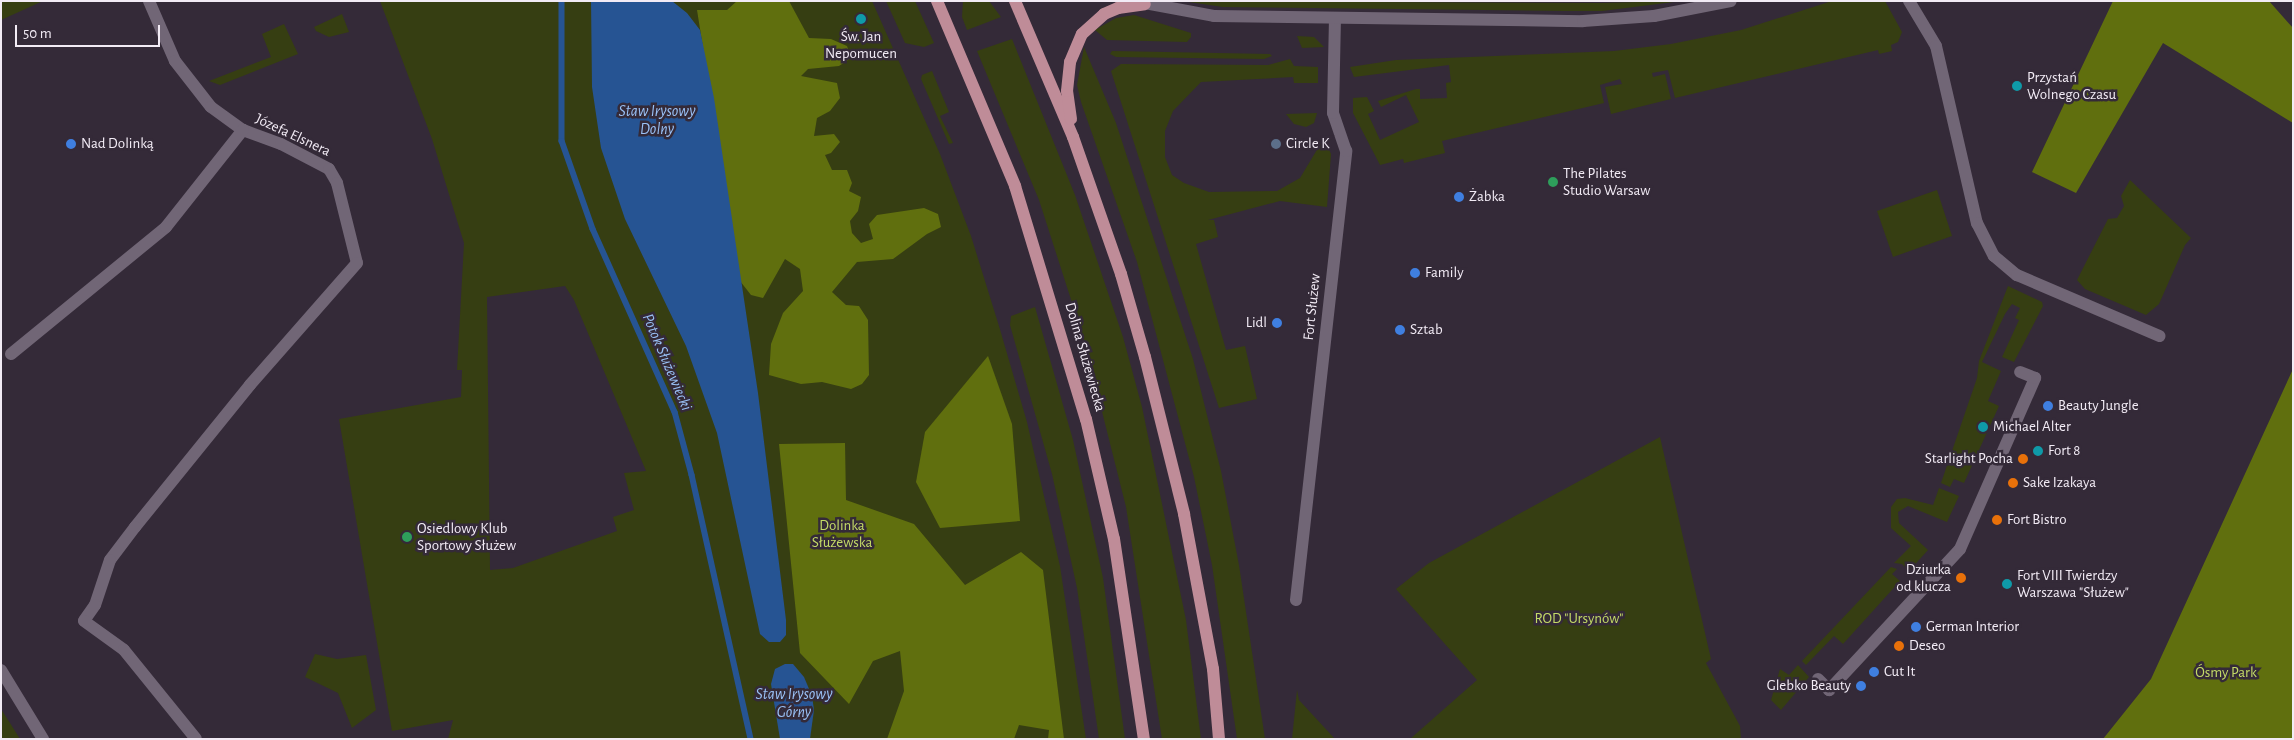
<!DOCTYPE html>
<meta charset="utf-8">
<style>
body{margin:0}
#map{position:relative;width:2294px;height:740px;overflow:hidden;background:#342a38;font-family:"Alegreya Sans",sans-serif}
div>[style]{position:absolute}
.green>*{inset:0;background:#363e12}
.forest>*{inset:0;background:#606f0e}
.water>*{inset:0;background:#265493}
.stream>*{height:5.5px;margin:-2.75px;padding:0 2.75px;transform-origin:2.75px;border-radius:2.75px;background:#265493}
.street>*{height:12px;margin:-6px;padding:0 6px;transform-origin:6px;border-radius:6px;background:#716676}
.secondary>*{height:12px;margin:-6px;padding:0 6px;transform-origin:6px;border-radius:6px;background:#716676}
.primary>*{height:12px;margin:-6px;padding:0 6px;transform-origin:6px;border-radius:6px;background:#bf8c98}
.dots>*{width:14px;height:14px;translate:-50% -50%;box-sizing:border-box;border:2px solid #342a38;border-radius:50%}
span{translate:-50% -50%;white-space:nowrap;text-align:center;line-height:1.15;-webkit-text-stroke:5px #342a38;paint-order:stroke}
.poi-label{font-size:15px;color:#f2ebf5}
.left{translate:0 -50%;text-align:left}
.right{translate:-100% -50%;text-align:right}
.street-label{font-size:15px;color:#f2ebf5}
.park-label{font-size:15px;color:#c4db67}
.water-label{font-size:16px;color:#9ac1f6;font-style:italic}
.frame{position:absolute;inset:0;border:2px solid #f2ebf5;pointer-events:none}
.scale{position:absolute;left:15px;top:25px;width:145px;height:22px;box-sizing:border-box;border:2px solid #f2ebf5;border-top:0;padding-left:6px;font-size:15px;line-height:18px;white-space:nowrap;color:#f2ebf5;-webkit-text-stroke:4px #342a38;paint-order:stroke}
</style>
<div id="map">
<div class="green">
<div style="clip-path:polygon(1px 1px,43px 1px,1px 20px)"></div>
<div style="clip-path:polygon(evenodd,380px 1px,872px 1px,940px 154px,971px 236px,999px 326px,1027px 422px,1060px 566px,1086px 739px,448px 739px,453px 720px,392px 731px,339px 419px,461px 397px,462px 370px,457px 370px,464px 243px,432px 139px,380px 1px,565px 286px,574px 300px,646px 471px,624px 473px,634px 510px,613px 517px,617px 531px,513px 568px,490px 570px,487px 297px,565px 286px)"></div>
<div style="clip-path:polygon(886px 1px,915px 1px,934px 43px,924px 47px,905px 43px)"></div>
<div style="clip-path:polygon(963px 1px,989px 1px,1001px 17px,967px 30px,962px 17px)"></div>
<div style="clip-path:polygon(1182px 1px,1601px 3px,1682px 1px,1602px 11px,1564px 11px,1223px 7px)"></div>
<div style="clip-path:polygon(1832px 1px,1885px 1px,1902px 32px,1898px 42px,1891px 45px,1892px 51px,1879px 54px,1878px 50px,1675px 98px,1668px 70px,1652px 73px,1653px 77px,1665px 74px,1671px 99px,1611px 114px,1605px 87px,1622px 84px,1620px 79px,1600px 85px,1604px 103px,1442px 141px,1445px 153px,1404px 163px,1403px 159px,1380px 165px,1353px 113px,1353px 98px,1367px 97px,1374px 111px,1368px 114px,1380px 140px,1419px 122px,1406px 95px,1381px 107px,1378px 101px,1416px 89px,1420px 89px,1420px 99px,1447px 98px,1446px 83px,1451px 82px,1449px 65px,1354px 77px,1350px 67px,1396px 60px,1614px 51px,1671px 44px,1741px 30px)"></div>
<div style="clip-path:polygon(342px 14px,349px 32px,329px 37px,316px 31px,314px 27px)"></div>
<div style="clip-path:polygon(1134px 15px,1191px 33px,1191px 37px,1187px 42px,1107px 40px,1095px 30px,1116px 18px)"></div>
<div style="clip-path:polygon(284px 24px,298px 54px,220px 85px,209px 81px,271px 57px,262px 34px)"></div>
<div style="clip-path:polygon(1297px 36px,1314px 37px,1324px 47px,1302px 48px)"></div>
<div style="clip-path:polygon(1012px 39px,1075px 195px,1123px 337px,1142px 407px,1186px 620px,1201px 739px,1162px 739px,1126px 507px,1084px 340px,1039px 200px,977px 51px)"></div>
<div style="clip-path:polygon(1084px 47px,1116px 123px,1193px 359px,1221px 471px,1239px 565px,1265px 739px,1237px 739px,1212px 565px,1194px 477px,1137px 262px,1081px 102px,1077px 85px)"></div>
<div style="clip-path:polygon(1112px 51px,1270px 54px,1272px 56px,1264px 59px,1116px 57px,1110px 54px)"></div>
<div style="clip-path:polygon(1290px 59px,1294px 66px,1318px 67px,1318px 83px,1294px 83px,1293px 77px,1201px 82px,1173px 111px,1165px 131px,1165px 157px,1172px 175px,1184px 183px,1209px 192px,1277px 191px,1300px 178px,1324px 138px,1331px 154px,1327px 207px,1280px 201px,1208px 220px,1214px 220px,1218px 237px,1196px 244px,1226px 350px,1245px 346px,1257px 399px,1219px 408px,1111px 71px,1121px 64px,1268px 65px)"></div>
<div style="clip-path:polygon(932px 71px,949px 112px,940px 116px,953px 143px,949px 144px,921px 79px,922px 75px)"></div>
<div style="clip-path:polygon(1317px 113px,1314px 123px,1306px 127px,1294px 124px,1286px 114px)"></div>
<div style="clip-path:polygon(2130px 180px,2191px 238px,2185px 245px,2159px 304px,2146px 315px,2085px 289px,2077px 280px,2108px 219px,2117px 218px,2124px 206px,2121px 196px)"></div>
<div style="clip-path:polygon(1937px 190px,1952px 236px,1893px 257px,1877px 211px)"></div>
<div style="clip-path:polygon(2008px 286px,2042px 302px,2043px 306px,2014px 362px,2002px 357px,2019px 320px,2015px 318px,2020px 308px,2012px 304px,2005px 314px,1982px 362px,2001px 371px,1988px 401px,1999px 406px,1964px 483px,1954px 479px,1950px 487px,1941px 483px,1977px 378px,1979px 361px)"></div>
<div style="clip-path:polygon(1035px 307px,1073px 440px,1103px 578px,1125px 739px,1099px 739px,1077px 588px,1052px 474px,1010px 325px,1011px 316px)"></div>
<div style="clip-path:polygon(1660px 437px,1711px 659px,1706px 663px,1740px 726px,1741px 739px,1410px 739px,1477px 680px,1396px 589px,1429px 563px)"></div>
<div style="clip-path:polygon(1939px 488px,1959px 496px,1947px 522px,1908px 506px,1898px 512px,1899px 523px,1928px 550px,1909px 571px,1902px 564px,1894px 563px,1911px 546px,1891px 528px,1891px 507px,1897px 499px,1905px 498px,1933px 505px)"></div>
<div style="clip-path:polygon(1891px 567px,1897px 569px,1892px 574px,1900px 581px,1843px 644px,1834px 636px,1806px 665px,1802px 661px)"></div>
<div style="clip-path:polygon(315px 654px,337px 659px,366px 655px,376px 710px,352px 728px,338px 693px,305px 677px)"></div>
<div style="clip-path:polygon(1798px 665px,1809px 677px,1781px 710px,1771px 700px,1780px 669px,1789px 675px)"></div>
<div style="clip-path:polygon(1297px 690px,1299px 700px,1335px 739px,1292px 739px)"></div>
<div style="clip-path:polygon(1px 709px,10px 723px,20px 739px,1px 739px)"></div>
</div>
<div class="forest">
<div style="clip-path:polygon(737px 1px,789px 1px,809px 38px,831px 39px,847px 46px,851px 58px,839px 66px,808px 69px,801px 76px,837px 83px,840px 98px,830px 111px,817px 118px,814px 136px,834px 134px,840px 142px,831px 153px,825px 155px,832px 170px,847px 170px,852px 183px,849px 191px,861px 197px,858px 211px,850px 221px,852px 233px,861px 243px,873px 239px,869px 224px,877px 215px,924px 208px,938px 214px,941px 227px,927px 234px,893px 259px,857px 262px,832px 292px,846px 305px,859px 306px,868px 320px,869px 375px,862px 384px,851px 389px,822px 382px,801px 384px,769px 375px,771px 344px,783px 313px,803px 291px,800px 269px,785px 259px,763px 298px,751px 295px,740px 281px,697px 10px,727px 10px)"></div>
<div style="clip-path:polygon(2113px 1px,2269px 1px,2293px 28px,2293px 123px,2163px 43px,2076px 193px,2032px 172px)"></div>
<div style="clip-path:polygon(988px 356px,1012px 424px,1020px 521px,940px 528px,916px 482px,925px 432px)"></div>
<div style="clip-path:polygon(2293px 369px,2293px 739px,2103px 739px,2151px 679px)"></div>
<div style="clip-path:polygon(845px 443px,846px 500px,914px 524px,965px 585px,1021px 552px,1043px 570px,1064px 739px,1048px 739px,1049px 730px,1019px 725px,1014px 739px,887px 739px,904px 691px,900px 651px,873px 661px,849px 704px,800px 653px,779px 444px)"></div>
</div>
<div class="water">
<div style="clip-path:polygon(591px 1px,672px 1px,687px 13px,700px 30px,714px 98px,758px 393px,786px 620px,786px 635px,780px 642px,769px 642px,760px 634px,717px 433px,686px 346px,625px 219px,601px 148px,592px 87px)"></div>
<div style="clip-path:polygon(785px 664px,793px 664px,804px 677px,812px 696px,814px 710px,810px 739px,780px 739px,771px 684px,775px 669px)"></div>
</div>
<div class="stream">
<div style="left:562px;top:1px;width:140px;rotate:90deg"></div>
<div style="left:562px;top:141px;width:93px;rotate:70.6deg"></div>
<div style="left:593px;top:229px;width:201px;rotate:65.9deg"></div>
<div style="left:675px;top:412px;width:65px;rotate:74.9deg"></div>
<div style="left:692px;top:475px;width:271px;rotate:77.4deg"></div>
</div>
<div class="street">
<div style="left:149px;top:1px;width:65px;rotate:66.6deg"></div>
<div style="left:175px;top:61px;width:58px;rotate:52deg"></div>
<div style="left:211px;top:107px;width:39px;rotate:36deg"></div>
<div style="left:243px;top:130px;width:40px;rotate:20.2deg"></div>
<div style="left:281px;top:144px;width:54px;rotate:27.5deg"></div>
<div style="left:329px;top:169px;width:16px;rotate:60deg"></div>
<div style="left:337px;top:183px;width:82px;rotate:76deg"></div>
<div style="left:357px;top:263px;width:162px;rotate:131.3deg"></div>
<div style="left:250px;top:385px;width:183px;rotate:129deg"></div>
<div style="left:135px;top:527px;width:41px;rotate:127.1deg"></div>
<div style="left:110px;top:560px;width:47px;rotate:108.4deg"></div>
<div style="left:95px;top:605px;width:19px;rotate:125deg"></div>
<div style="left:84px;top:621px;width:49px;rotate:35.9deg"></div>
<div style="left:124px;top:650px;width:114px;rotate:51deg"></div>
<div style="left:1909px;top:1px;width:52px;rotate:59deg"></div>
<div style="left:1936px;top:46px;width:182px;rotate:77deg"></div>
<div style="left:1977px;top:223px;width:37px;rotate:63deg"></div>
<div style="left:1994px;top:256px;width:30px;rotate:40deg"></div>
<div style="left:2017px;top:275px;width:155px;rotate:23.2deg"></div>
<div style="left:11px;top:354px;width:200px;rotate:-39.3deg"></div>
<div style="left:166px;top:227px;width:124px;rotate:-51.6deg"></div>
<div style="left:1296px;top:600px;width:452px;rotate:-83.6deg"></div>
<div style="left:1346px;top:151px;width:40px;rotate:-108.9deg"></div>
<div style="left:1333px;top:113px;width:95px;rotate:-88.8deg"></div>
<div style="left:1px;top:670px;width:81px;rotate:58.7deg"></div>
<div style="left:1818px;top:679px;width:16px;rotate:45deg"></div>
<div style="left:1829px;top:690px;width:192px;rotate:-47.1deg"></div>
<div style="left:1960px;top:549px;width:187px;rotate:-66.3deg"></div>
<div style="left:2035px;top:378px;width:16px;rotate:-158deg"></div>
</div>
<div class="secondary">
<div style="left:1134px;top:1px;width:81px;rotate:10.6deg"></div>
<div style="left:1214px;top:16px;width:369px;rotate:0.8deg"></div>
<div style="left:1583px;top:21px;width:71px;rotate:-4deg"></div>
<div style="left:1654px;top:16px;width:78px;rotate:-11deg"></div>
</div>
<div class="primary">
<div style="left:937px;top:1px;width:201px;rotate:67.1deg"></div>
<div style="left:1015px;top:186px;width:244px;rotate:73.1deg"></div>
<div style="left:1086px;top:419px;width:123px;rotate:76.9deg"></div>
<div style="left:1114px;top:539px;width:202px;rotate:81.5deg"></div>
<div style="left:1015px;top:1px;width:148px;rotate:66.9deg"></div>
<div style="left:1073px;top:137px;width:145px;rotate:70.7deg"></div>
<div style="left:1121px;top:274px;width:86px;rotate:73.9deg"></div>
<div style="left:1145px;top:357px;width:162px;rotate:76deg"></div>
<div style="left:1184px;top:514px;width:158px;rotate:79.4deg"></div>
<div style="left:1213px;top:669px;width:70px;rotate:85.1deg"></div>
<div style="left:1071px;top:119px;width:28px;rotate:-98deg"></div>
<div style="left:1067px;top:91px;width:29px;rotate:-84deg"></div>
<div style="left:1070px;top:62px;width:30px;rotate:-67deg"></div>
<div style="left:1082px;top:34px;width:30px;rotate:-42deg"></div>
<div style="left:1104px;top:14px;width:15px;rotate:-23deg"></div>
<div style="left:1118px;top:8px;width:27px;rotate:-8deg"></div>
</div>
<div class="dots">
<div style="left:861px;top:19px;background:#0f9aa8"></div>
<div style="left:2017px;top:86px;background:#0f9aa8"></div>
<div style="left:71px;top:144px;background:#3f7fe0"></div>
<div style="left:1276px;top:144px;background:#5c6f8a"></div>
<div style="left:1553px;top:182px;background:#2e9e5b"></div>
<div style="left:1459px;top:197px;background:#3f7fe0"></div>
<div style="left:1415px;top:273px;background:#3f7fe0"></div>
<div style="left:1277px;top:323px;background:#3f7fe0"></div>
<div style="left:1400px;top:330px;background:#3f7fe0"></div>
<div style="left:2048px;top:406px;background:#3f7fe0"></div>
<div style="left:1983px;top:427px;background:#0f9aa8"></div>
<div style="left:2038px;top:451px;background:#0f9aa8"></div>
<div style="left:2023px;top:459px;background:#e8710a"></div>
<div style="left:2013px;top:483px;background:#e8710a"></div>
<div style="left:1997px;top:520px;background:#e8710a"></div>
<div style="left:407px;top:537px;background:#2e9e5b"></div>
<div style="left:1961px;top:578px;background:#e8710a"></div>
<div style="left:2007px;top:584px;background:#0f9aa8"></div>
<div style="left:1916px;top:627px;background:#3f7fe0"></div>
<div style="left:1899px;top:646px;background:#e8710a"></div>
<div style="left:1874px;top:672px;background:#3f7fe0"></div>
<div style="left:1861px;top:686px;background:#3f7fe0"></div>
</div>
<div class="poi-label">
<span style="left:861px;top:45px">Św. Jan<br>Nepomucen</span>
<span class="left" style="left:2027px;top:86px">Przystań<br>Wolnego Czasu</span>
<span class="left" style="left:81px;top:144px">Nad Dolinką</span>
<span class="left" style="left:1286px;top:144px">Circle K</span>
<span class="left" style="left:1563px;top:182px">The Pilates<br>Studio Warsaw</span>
<span class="left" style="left:1469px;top:197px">Żabka</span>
<span class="left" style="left:1425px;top:273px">Family</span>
<span class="right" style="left:1267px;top:323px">Lidl</span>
<span class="left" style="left:1410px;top:330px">Sztab</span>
<span class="left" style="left:2058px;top:406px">Beauty Jungle</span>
<span class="left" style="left:1993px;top:427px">Michael Alter</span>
<span class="left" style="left:2048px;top:451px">Fort 8</span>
<span class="right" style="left:2013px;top:459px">Starlight Pocha</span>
<span class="left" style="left:2023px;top:483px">Sake Izakaya</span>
<span class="left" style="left:2007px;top:520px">Fort Bistro</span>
<span class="left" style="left:417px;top:537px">Osiedlowy Klub<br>Sportowy Służew</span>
<span class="right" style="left:1951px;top:578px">Dziurka<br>od klucza</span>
<span class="left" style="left:2017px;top:584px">Fort VIII Twierdzy<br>Warszawa "Służew"</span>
<span class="left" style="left:1926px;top:627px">German Interior</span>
<span class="left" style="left:1909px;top:646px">Deseo</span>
<span class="left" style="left:1884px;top:672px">Cut It</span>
<span class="right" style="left:1851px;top:686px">Glebko Beauty</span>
</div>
<div class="street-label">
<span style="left:293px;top:135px;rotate:25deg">Józefa Elsnera</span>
<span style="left:1312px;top:307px;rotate:-84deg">Fort Służew</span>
<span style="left:1085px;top:357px;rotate:74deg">Dolina Służewiecka</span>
</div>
<div class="park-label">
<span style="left:842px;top:534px">Dolinka<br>Służewska</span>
<span style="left:1579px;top:619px">ROD "Ursynów"</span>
<span style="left:2226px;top:673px">Ósmy Park</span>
</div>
<div class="water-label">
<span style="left:657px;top:120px">Staw Irysowy<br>Dolny</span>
<span style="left:667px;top:362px;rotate:67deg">Potok Służewiecki</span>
<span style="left:794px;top:703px">Staw Irysowy<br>Górny</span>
</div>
<div class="frame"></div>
<div class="scale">50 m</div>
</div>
